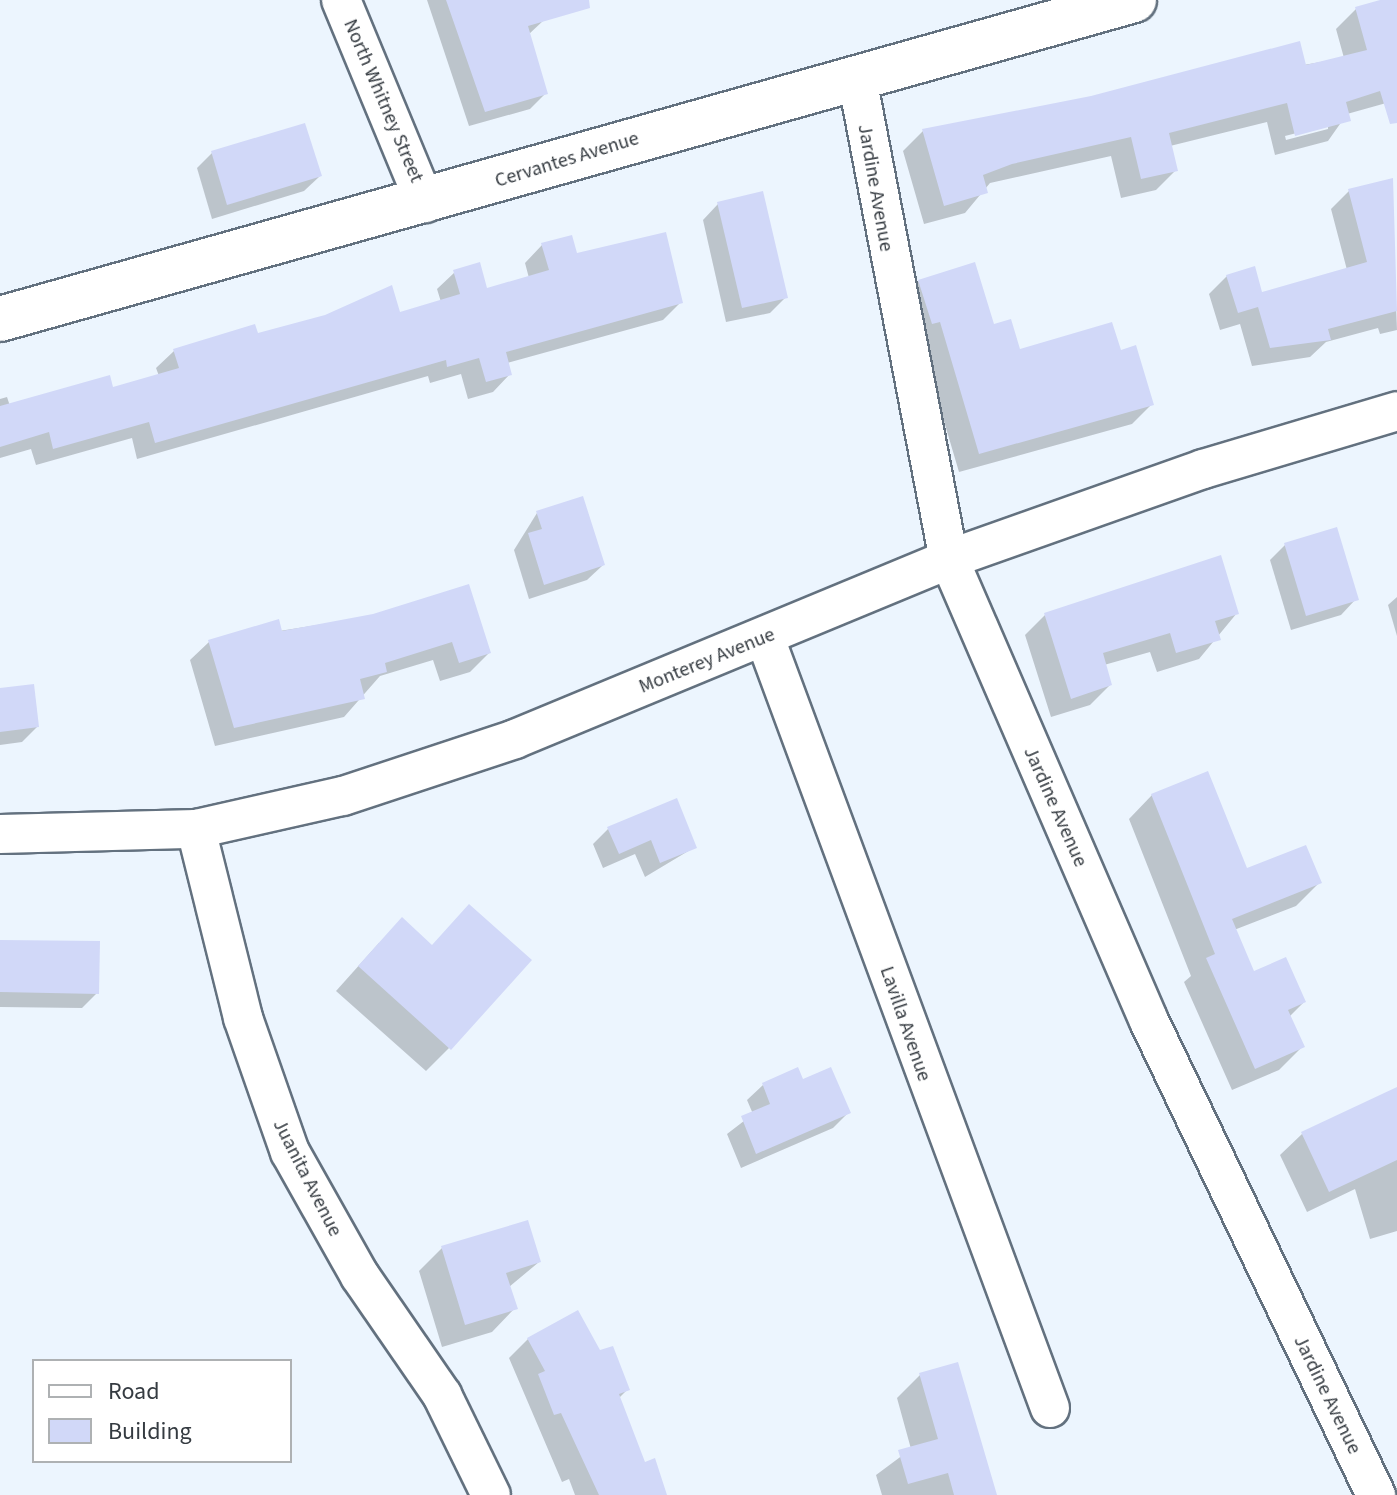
<!DOCTYPE html>
<style>
body{margin:0}
#map{position:relative;width:1397px;height:1495px;overflow:hidden;background:#ecf5fe;font-family:"Source Sans 3",sans-serif}
div>[style]{position:absolute}
.shadow>*{inset:0;background:#0003}
.building>*{inset:0;background:#d1d8f8}
.roads{filter:drop-shadow(2px 0 #63717f) drop-shadow(-2px 0 #63717f) drop-shadow(0 2px #63717f) drop-shadow(0 -2px #63717f)}
.street>*{height:38px;margin:-19px;padding:0 19px;transform-origin:19px;border-radius:19px;background:#fff}
.secondary>*{height:44px;margin:-22px;padding:0 22px;transform-origin:22px;border-radius:22px;background:#fff}
span{translate:-50% -50%;white-space:nowrap;text-align:center;line-height:1.15;-webkit-text-stroke:8px #fff;paint-order:stroke}
.street-label{font-size:20px;color:#353b41}
.legend{position:absolute;left:32px;top:1359px;width:260px;height:104px;box-sizing:border-box;background:#fff;border:2px solid #aeb1b3;margin:0;padding:10px 14px;list-style:none;font-size:24px;color:#353b41}
.legend li{display:flex;align-items:center;gap:16px;height:40px}
.legend b{width:40px;border:2px solid #aeb1b3}
</style>
<div id="map">
<div class="shadow">
<div style="clip-path:polygon(427px 0,538px 0,544px 20px,528px 35px,546px 93px,530px 109px,469px 126px)"></div>
<div style="clip-path:polygon(evenodd,1397px 0,1397px 100px,1347px 114px,1328px 141px,1275px 155px,1267px 122px,1170px 146px,1176px 170px,1156px 190px,1121px 198px,1111px 156px,990px 183px,965px 213px,924px 224px,903px 151px,923px 131px,1344px 58px,1336px 29px,1356px 9px,1397px 0,1328px 125px,1328px 129px,1286px 140px,1285px 136px,1328px 125px)"></div>
<div style="clip-path:polygon(212px 153px,320px 176px,304px 191px,212px 219px,197px 168px)"></div>
<div style="clip-path:polygon(1391px 180px,1397px 330px,1380px 334px,1378px 328px,1326px 342px,1310px 357px,1252px 366px,1240px 324px,1220px 330px,1209px 294px,1227px 276px,1260px 294px,1347px 270px,1331px 209px,1349px 191px)"></div>
<div style="clip-path:polygon(718px 204px,786px 297px,770px 313px,726px 322px,703px 220px)"></div>
<div style="clip-path:polygon(542px 245px,681px 302px,663px 320px,507px 363px,510px 374px,493px 392px,468px 399px,461px 374px,430px 383px,428px 376px,137px 459px,132px 438px,36px 465px,31px 449px,0 458px,0 399px,7px 397px,10px 406px,112px 390px,159px 376px,156px 368px,174px 351px,398px 314px,441px 302px,437px 289px,455px 272px,486px 290px,529px 278px,525px 263px)"></div>
<div style="clip-path:polygon(919px 281px,1019px 352px,1152px 404px,1132px 424px,959px 472px,920px 340px,900px 301px)"></div>
<div style="clip-path:polygon(537px 513px,603px 565px,587px 580px,529px 599px,514px 550px)"></div>
<div style="clip-path:polygon(1286px 544px,1356px 599px,1341px 615px,1291px 630px,1270px 560px)"></div>
<div style="clip-path:polygon(1397px 597px,1397px 636px,1388px 605px)"></div>
<div style="clip-path:polygon(1237px 613px,1199px 659px,1157px 672px,1150px 652px,1104px 665px,1110px 685px,1090px 705px,1051px 717px,1025px 635px,1045px 615px)"></div>
<div style="clip-path:polygon(374px 616px,489px 653px,470px 672px,440px 681px,433px 660px,380px 676px,344px 717px,215px 746px,190px 660px,209px 642px)"></div>
<div style="clip-path:polygon(0 690px,37px 727px,22px 742px,0 745px)"></div>
<div style="clip-path:polygon(1152px 795px,1246px 871px,1319px 883px,1296px 906px,1234px 930px,1253px 973px,1304px 1002px,1289px 1017px,1302px 1047px,1279px 1070px,1232px 1090px,1184px 982px,1191px 976px,1129px 819px)"></div>
<div style="clip-path:polygon(608px 829px,695px 847px,645px 877px,635px 854px,603px 868px,593px 844px)"></div>
<div style="clip-path:polygon(0 942px,97px 993px,82px 1008px,0 1007px)"></div>
<div style="clip-path:polygon(379px 943px,431px 946px,449px 1048px,426px 1071px,336px 991px)"></div>
<div style="clip-path:polygon(802px 1081px,849px 1112px,833px 1128px,741px 1168px,727px 1134px,753px 1114px,747px 1100px,763px 1085px)"></div>
<div style="clip-path:polygon(1397px 1108px,1397px 1231px,1370px 1239px,1355px 1189px,1307px 1212px,1280px 1155px,1302px 1134px)"></div>
<div style="clip-path:polygon(442px 1248px,539px 1262px,509px 1287px,515px 1308px,492px 1332px,442px 1347px,419px 1271px)"></div>
<div style="clip-path:polygon(528px 1339px,599px 1353px,627px 1390px,619px 1398px,644px 1464px,665px 1495px,575px 1495px,569px 1479px,562px 1482px,509px 1358px)"></div>
<div style="clip-path:polygon(920px 1375px,995px 1495px,882px 1495px,876px 1475px,911px 1449px,897px 1398px)"></div>
</div>
<div class="building">
<div style="clip-path:polygon(446px 0,589px 0,590px 8px,528px 26px,548px 94px,485px 112px)"></div>
<div style="clip-path:polygon(1380px 0,1397px 0,1397px 123px,1390px 124px,1380px 91px,1346px 102px,1351px 121px,1295px 136px,1287px 103px,1169px 133px,1178px 171px,1141px 179px,1131px 137px,1012px 164px,983px 175px,988px 193px,944px 206px,922px 129px,1091px 96px,1300px 41px,1306px 65px,1367px 50px,1355px 7px)"></div>
<div style="clip-path:polygon(305px 123px,322px 176px,227px 205px,211px 151px)"></div>
<div style="clip-path:polygon(1393px 178px,1397px 311px,1328px 329px,1331px 340px,1270px 348px,1258px 307px,1238px 313px,1226px 275px,1255px 266px,1262px 292px,1367px 262px,1348px 189px)"></div>
<div style="clip-path:polygon(763px 191px,788px 298px,742px 308px,717px 202px)"></div>
<div style="clip-path:polygon(666px 232px,683px 303px,506px 352px,512px 375px,486px 382px,479px 358px,447px 367px,446px 360px,155px 443px,149px 422px,53px 449px,49px 432px,0 447px,0 406px,110px 375px,113px 387px,179px 368px,173px 349px,255px 324px,258px 333px,325px 315px,392px 285px,400px 312px,460px 294px,453px 270px,480px 262px,487px 288px,549px 270px,541px 243px,572px 235px,577px 253px)"></div>
<div style="clip-path:polygon(975px 262px,994px 324px,1011px 319px,1020px 349px,1112px 322px,1121px 350px,1136px 345px,1154px 405px,979px 454px,940px 322px,932px 324px,918px 280px)"></div>
<div style="clip-path:polygon(583px 496px,605px 565px,544px 585px,528px 533px,542px 529px,536px 511px)"></div>
<div style="clip-path:polygon(1337px 527px,1359px 600px,1306px 616px,1284px 543px)"></div>
<div style="clip-path:polygon(1221px 555px,1239px 614px,1215px 621px,1221px 640px,1176px 653px,1170px 633px,1103px 653px,1112px 685px,1071px 699px,1044px 613px)"></div>
<div style="clip-path:polygon(469px 584px,491px 653px,459px 663px,452px 642px,385px 663px,387px 672px,360px 679px,365px 699px,234px 728px,208px 640px,279px 619px,282px 631px,373px 614px)"></div>
<div style="clip-path:polygon(34px 684px,39px 727px,0 732px,0 688px)"></div>
<div style="clip-path:polygon(1208px 771px,1247px 868px,1306px 845px,1322px 883px,1232px 919px,1254px 971px,1286px 957px,1306px 1002px,1288px 1010px,1305px 1047px,1255px 1069px,1206px 958px,1215px 954px,1151px 794px)"></div>
<div style="clip-path:polygon(677px 798px,697px 848px,660px 863px,651px 840px,619px 854px,607px 827px)"></div>
<div style="clip-path:polygon(469px 904px,532px 960px,451px 1050px,358px 966px,402px 917px,432px 945px)"></div>
<div style="clip-path:polygon(0 940px,100px 941px,99px 994px,0 992px)"></div>
<div style="clip-path:polygon(798px 1067px,803px 1079px,831px 1067px,851px 1113px,756px 1154px,741px 1116px,770px 1104px,762px 1083px)"></div>
<div style="clip-path:polygon(1397px 1087px,1397px 1160px,1329px 1192px,1301px 1132px)"></div>
<div style="clip-path:polygon(528px 1220px,541px 1262px,506px 1273px,518px 1309px,465px 1325px,441px 1246px)"></div>
<div style="clip-path:polygon(578px 1310px,600px 1350px,613px 1346px,630px 1390px,619px 1394px,645px 1462px,655px 1458px,667px 1495px,599px 1495px,561px 1413px,554px 1415px,538px 1374px,545px 1371px,527px 1338px)"></div>
<div style="clip-path:polygon(958px 1362px,997px 1495px,954px 1495px,948px 1473px,908px 1484px,898px 1450px,938px 1439px,919px 1373px)"></div>
</div>
<div class="roads">
<div class="street">
<div style="left:341px;top:0;width:220px;rotate:67.5deg"></div>
<div style="left:857px;top:78px;width:490px;rotate:79.2deg"></div>
<div style="left:949px;top:559px;width:503px;rotate:66.59deg"></div>
<div style="left:1149px;top:1021px;width:526px;rotate:64.41deg"></div>
<div style="left:765px;top:638px;width:821px;rotate:69.69deg"></div>
<div style="left:196px;top:829px;width:195px;rotate:76deg"></div>
<div style="left:243px;top:1018px;width:142px;rotate:70.7deg"></div>
<div style="left:290px;top:1152px;width:142px;rotate:60.6deg"></div>
<div style="left:360px;top:1276px;width:145px;rotate:55.4deg"></div>
<div style="left:442px;top:1395px;width:111px;rotate:63.9deg"></div>
<div style="left:0;top:834px;width:196px;rotate:-1.5deg"></div>
<div style="left:196px;top:829px;width:151px;rotate:-12.7deg"></div>
<div style="left:343px;top:796px;width:181px;rotate:-18.3deg"></div>
<div style="left:515px;top:739px;width:470px;rotate:-22.5deg"></div>
<div style="left:949px;top:559px;width:269px;rotate:-19.5deg"></div>
<div style="left:1203px;top:469px;width:202px;rotate:-16.6deg"></div>
</div>
<div class="secondary">
<div style="left:0;top:319px;width:1178px;rotate:-15.71deg"></div>
</div>
</div>
<div class="street-label">
<span style="left:383px;top:101px;rotate:67deg">North Whitney Street</span>
<span style="left:567px;top:160px;rotate:-17deg">Cervantes Avenue</span>
<span style="left:875px;top:188px;rotate:80deg">Jardine Avenue</span>
<span style="left:707px;top:661px;rotate:-22deg">Monterey Avenue</span>
<span style="left:1055px;top:807px;rotate:66deg">Jardine Avenue</span>
<span style="left:905px;top:1024px;rotate:71deg">Lavilla Avenue</span>
<span style="left:307px;top:1178px;rotate:63deg">Juanita Avenue</span>
<span style="left:1327px;top:1395px;rotate:64deg">Jardine Avenue</span>
</div>
<ul class="legend">
<li><b style="height:10px;background:#fff"></b>Road</li>
<li><b style="height:22px;background:#d1d8f8"></b>Building</li>
</ul>
</div>
